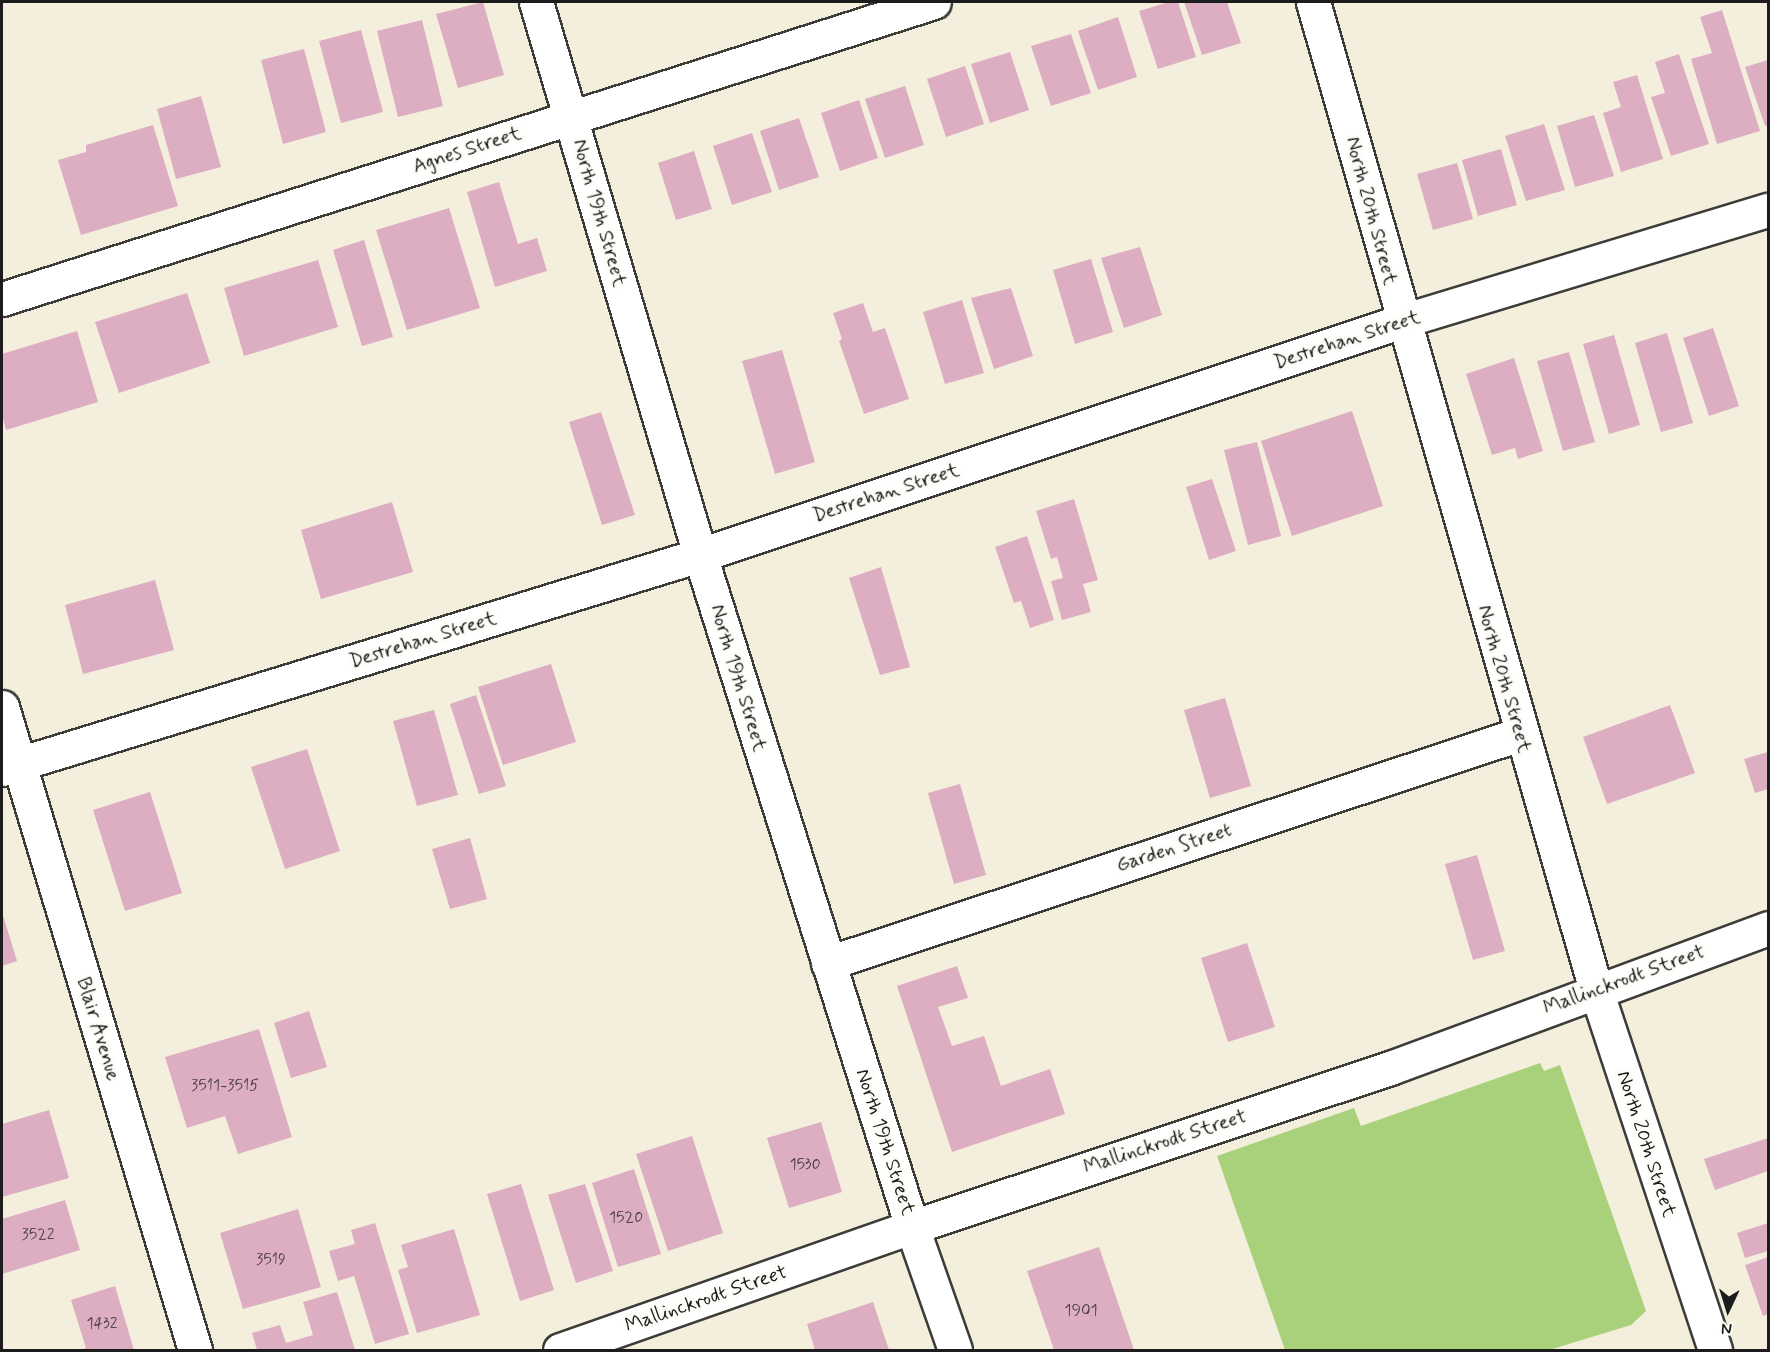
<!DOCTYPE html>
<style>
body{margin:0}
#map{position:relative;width:1770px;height:1352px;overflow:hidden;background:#f4efdc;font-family:Mynerve,sans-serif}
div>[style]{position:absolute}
.green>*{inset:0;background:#a9d07a}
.building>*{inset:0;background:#ddadc2}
.roads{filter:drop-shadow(2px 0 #3c3c39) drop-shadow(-2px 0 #3c3c39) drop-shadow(0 2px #3c3c39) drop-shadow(0 -2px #3c3c39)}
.minor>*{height:33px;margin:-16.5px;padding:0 16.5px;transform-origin:16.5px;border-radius:16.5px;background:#fff}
span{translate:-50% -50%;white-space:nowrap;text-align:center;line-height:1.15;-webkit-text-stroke:6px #fdfcf7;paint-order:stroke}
.number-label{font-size:16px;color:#4c4046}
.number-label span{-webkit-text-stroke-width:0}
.street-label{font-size:20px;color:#1c1c1c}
.frame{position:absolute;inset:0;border:3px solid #1c1c1c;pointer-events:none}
.north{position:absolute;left:1698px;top:1280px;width:60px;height:60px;-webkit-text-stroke:4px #fdfcf7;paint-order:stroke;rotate:184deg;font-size:16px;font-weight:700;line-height:24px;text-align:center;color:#1c1c1c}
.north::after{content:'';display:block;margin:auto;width:21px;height:27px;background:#1c1c1c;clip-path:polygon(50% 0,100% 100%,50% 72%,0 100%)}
</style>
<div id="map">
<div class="green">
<div style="clip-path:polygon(1540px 1063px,1544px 1071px,1560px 1065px,1646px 1311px,1631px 1325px,1549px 1350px,1285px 1350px,1217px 1156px,1354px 1108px,1361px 1126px)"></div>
</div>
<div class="building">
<div style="clip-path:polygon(483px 2px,504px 75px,458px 88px,436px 14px)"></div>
<div style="clip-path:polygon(1169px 2px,1178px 2px,1196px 57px,1158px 69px,1139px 11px)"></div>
<div style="clip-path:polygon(1184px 2px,1227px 2px,1241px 43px,1202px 55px)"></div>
<div style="clip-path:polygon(1722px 10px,1760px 131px,1717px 144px,1691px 59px,1712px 53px,1700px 17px)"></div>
<div style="clip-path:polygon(1118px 17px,1137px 77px,1098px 90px,1078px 31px)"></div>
<div style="clip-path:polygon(422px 20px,443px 106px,398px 117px,377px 31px)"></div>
<div style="clip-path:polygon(361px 30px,383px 112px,341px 123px,319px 41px)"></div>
<div style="clip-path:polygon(1071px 34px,1091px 93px,1051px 106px,1031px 46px)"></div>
<div style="clip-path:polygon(304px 49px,326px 132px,283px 144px,261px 60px)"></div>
<div style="clip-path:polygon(1010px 52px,1029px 110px,990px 123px,971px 64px)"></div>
<div style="clip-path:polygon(1679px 54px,1709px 144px,1671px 156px,1651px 97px,1665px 93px,1655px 62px)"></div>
<div style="clip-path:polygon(1768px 60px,1768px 125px,1765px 126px,1745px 67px)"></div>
<div style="clip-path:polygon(965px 66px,984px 124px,946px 137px,927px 79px)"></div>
<div style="clip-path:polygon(1637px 75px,1663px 159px,1621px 172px,1603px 113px,1621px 107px,1613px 82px)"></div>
<div style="clip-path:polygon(905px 86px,924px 145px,885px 158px,865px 99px)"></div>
<div style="clip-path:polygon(201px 96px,221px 167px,176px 179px,157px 109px)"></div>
<div style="clip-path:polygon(859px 100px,878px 158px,840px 171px,821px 113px)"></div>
<div style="clip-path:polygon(1594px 115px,1614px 176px,1575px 187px,1557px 126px)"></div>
<div style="clip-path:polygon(799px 118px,819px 177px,779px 190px,760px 131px)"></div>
<div style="clip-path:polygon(1544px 124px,1565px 190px,1526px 201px,1505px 136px)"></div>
<div style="clip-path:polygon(153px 125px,178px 206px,81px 235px,58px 160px,86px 152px,86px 145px)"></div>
<div style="clip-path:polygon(752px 133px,772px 192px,732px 205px,713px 146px)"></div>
<div style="clip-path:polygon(1501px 149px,1517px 205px,1478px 216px,1462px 160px)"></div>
<div style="clip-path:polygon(694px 151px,712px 209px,676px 220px,658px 163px)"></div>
<div style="clip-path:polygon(1457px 163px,1473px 219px,1433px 230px,1417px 174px)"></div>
<div style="clip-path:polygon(499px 182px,518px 244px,537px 238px,547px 271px,495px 287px,467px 192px)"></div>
<div style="clip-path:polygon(449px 208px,480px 308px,407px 330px,376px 230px)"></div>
<div style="clip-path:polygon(364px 240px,393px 337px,362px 346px,333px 250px)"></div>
<div style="clip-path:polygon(1140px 247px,1162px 315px,1124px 328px,1101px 258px)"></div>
<div style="clip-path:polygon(1091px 259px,1113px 332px,1075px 344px,1053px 270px)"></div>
<div style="clip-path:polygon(318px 260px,338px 327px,244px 356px,224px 288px)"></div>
<div style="clip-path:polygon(1011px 288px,1033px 356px,994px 369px,971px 298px)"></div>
<div style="clip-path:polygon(187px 293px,210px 363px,119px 393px,95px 322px)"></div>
<div style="clip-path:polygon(962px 300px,984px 373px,945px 384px,923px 312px)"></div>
<div style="clip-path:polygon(863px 303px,873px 332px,885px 328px,909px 399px,864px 414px,839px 341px,842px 339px,833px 313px)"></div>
<div style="clip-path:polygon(1713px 328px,1739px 406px,1709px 416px,1683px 338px)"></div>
<div style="clip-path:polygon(77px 331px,98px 402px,6px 430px,2px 415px,2px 354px)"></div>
<div style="clip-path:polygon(1667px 333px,1693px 423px,1661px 432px,1635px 343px)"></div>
<div style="clip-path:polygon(1614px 335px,1640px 425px,1609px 434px,1583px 344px)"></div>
<div style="clip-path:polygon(782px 350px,815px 462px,775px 474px,742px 361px)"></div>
<div style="clip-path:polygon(1569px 352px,1595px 442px,1563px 451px,1537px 361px)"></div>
<div style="clip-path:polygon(1514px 358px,1543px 451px,1518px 459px,1515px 448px,1492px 455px,1466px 374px)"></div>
<div style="clip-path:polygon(1352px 411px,1383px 506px,1292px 536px,1261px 441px)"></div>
<div style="clip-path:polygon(601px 412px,635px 515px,602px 525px,569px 422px)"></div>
<div style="clip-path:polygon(1257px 442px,1281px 536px,1248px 545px,1224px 450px)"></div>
<div style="clip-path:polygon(1212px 479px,1236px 551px,1209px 560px,1186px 487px)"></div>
<div style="clip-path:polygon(1074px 499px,1098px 580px,1083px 584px,1091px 612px,1062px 620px,1051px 581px,1063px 578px,1057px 557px,1051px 559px,1036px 511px)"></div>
<div style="clip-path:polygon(392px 502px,413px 572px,321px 599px,301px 530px)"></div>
<div style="clip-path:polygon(1027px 536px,1054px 620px,1030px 628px,1021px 601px,1014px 603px,995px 547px)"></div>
<div style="clip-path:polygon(881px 567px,910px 667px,880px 675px,849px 578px)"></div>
<div style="clip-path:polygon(155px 580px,174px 650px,83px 674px,65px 605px)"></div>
<div style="clip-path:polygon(551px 664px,576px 742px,503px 765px,478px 687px)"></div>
<div style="clip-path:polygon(476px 695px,506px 786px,479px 794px,450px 704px)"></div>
<div style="clip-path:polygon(1225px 698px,1251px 786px,1210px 798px,1184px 710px)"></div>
<div style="clip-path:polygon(1670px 705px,1695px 773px,1607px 804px,1583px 737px)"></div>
<div style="clip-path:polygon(434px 710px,458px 795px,417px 806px,393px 721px)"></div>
<div style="clip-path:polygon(307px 749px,340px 851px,285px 869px,251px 767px)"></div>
<div style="clip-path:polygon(1768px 752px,1768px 789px,1755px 793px,1744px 759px)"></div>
<div style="clip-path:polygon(960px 784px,986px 875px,954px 884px,928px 793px)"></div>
<div style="clip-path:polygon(150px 792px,182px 893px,125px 911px,93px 810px)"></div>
<div style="clip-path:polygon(470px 838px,487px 899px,450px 909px,432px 849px)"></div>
<div style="clip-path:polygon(1477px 855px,1505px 951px,1473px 960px,1445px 864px)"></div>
<div style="clip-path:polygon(2px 912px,17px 961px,2px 966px)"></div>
<div style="clip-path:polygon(1247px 943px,1275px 1027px,1228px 1042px,1201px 958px)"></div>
<div style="clip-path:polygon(957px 966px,968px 998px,938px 1007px,952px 1046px,984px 1036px,1001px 1086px,1050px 1069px,1065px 1114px,952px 1152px,897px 986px)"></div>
<div style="clip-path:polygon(309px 1011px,327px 1067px,291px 1078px,274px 1023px)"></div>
<div style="clip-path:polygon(259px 1029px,292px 1137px,238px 1154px,225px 1116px,187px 1128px,165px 1057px)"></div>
<div style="clip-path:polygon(49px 1110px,69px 1178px,2px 1197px,2px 1124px)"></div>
<div style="clip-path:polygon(821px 1122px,842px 1192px,789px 1208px,767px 1138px)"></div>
<div style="clip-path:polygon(692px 1136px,723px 1233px,668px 1251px,636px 1154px)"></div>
<div style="clip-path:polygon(1768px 1138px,1768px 1171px,1715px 1190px,1704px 1159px)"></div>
<div style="clip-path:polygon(634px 1169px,661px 1254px,618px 1267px,592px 1183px)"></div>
<div style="clip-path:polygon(521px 1184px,554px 1290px,520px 1301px,487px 1194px)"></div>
<div style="clip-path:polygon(585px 1184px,613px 1271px,576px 1283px,548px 1195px)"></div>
<div style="clip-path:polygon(65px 1200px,80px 1250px,2px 1274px,2px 1219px)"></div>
<div style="clip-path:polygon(298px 1209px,321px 1287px,243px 1309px,220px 1233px)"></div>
<div style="clip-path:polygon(375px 1223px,409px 1334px,375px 1344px,354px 1276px,338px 1281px,329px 1251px,355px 1244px,351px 1230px)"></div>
<div style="clip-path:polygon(1768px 1223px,1768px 1251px,1745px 1258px,1737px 1233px)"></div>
<div style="clip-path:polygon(454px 1229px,480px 1315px,417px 1333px,398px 1270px,408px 1267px,401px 1245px)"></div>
<div style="clip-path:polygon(1099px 1247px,1134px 1350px,1054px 1350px,1027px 1271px)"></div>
<div style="clip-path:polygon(1768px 1257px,1768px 1314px,1763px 1316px,1745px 1265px)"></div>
<div style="clip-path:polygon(115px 1286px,134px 1350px,80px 1350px,86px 1348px,71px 1300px)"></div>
<div style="clip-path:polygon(337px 1292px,355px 1350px,257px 1350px,252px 1333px,280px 1325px,286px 1343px,313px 1335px,303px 1302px)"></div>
<div style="clip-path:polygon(873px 1302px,889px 1350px,815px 1350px,807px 1324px)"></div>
</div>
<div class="roads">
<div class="minor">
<div style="left:536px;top:2px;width:577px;rotate:73.48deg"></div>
<div style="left:700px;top:555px;width:705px;rotate:72.49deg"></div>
<div style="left:912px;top:1227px;width:130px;rotate:70.7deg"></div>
<div style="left:1313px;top:2px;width:1028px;rotate:74.02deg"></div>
<div style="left:1596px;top:990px;width:379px;rotate:71.7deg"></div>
<div style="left:2px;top:299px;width:978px;rotate:-17.68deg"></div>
<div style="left:2px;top:707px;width:671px;rotate:73.29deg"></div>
<div style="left:2px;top:769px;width:730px;rotate:-17.05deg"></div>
<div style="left:700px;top:555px;width:740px;rotate:-18.43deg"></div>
<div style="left:1402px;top:321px;width:382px;rotate:-16.9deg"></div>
<div style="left:828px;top:963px;width:729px;rotate:-18.31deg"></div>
<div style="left:560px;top:1350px;width:373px;rotate:-19.3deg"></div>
<div style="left:912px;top:1227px;width:504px;rotate:-18.4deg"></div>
<div style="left:1390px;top:1068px;width:403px;rotate:-20.3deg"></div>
</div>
</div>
<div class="number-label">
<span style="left:225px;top:1086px">3511-3515</span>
<span style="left:805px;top:1165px">1530</span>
<span style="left:626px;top:1218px">1520</span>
<span style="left:38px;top:1235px">3522</span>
<span style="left:271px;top:1260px">3519</span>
<span style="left:1081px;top:1311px">1901</span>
<span style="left:102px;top:1324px">1432</span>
</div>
<div class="street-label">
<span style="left:467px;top:150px;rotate:-18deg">Agnes Street</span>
<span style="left:1371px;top:211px;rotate:75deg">North 20th Street</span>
<span style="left:599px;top:213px;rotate:74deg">North 19th Street</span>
<span style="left:1347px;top:340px;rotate:-18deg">Destrehan Street</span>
<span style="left:886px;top:493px;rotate:-18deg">Destrehan Street</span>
<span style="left:423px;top:640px;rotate:-17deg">Destrehan Street</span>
<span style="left:738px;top:678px;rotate:73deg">North 19th Street</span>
<span style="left:1504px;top:679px;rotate:74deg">North 20th Street</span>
<span style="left:1174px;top:848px;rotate:-18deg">Garden Street</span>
<span style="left:1624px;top:980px;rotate:-20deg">Mallinckrodt Street</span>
<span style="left:98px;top:1029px;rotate:73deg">Blair Avenue</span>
<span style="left:885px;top:1142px;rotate:72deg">North 19th Street</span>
<span style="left:1165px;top:1142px;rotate:-18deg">Mallinckrodt Street</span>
<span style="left:1646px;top:1144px;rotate:72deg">North 20th Street</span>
<span style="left:706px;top:1299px;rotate:-19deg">Mallinckrodt Street</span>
</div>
<div class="frame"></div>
<div class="north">N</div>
</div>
